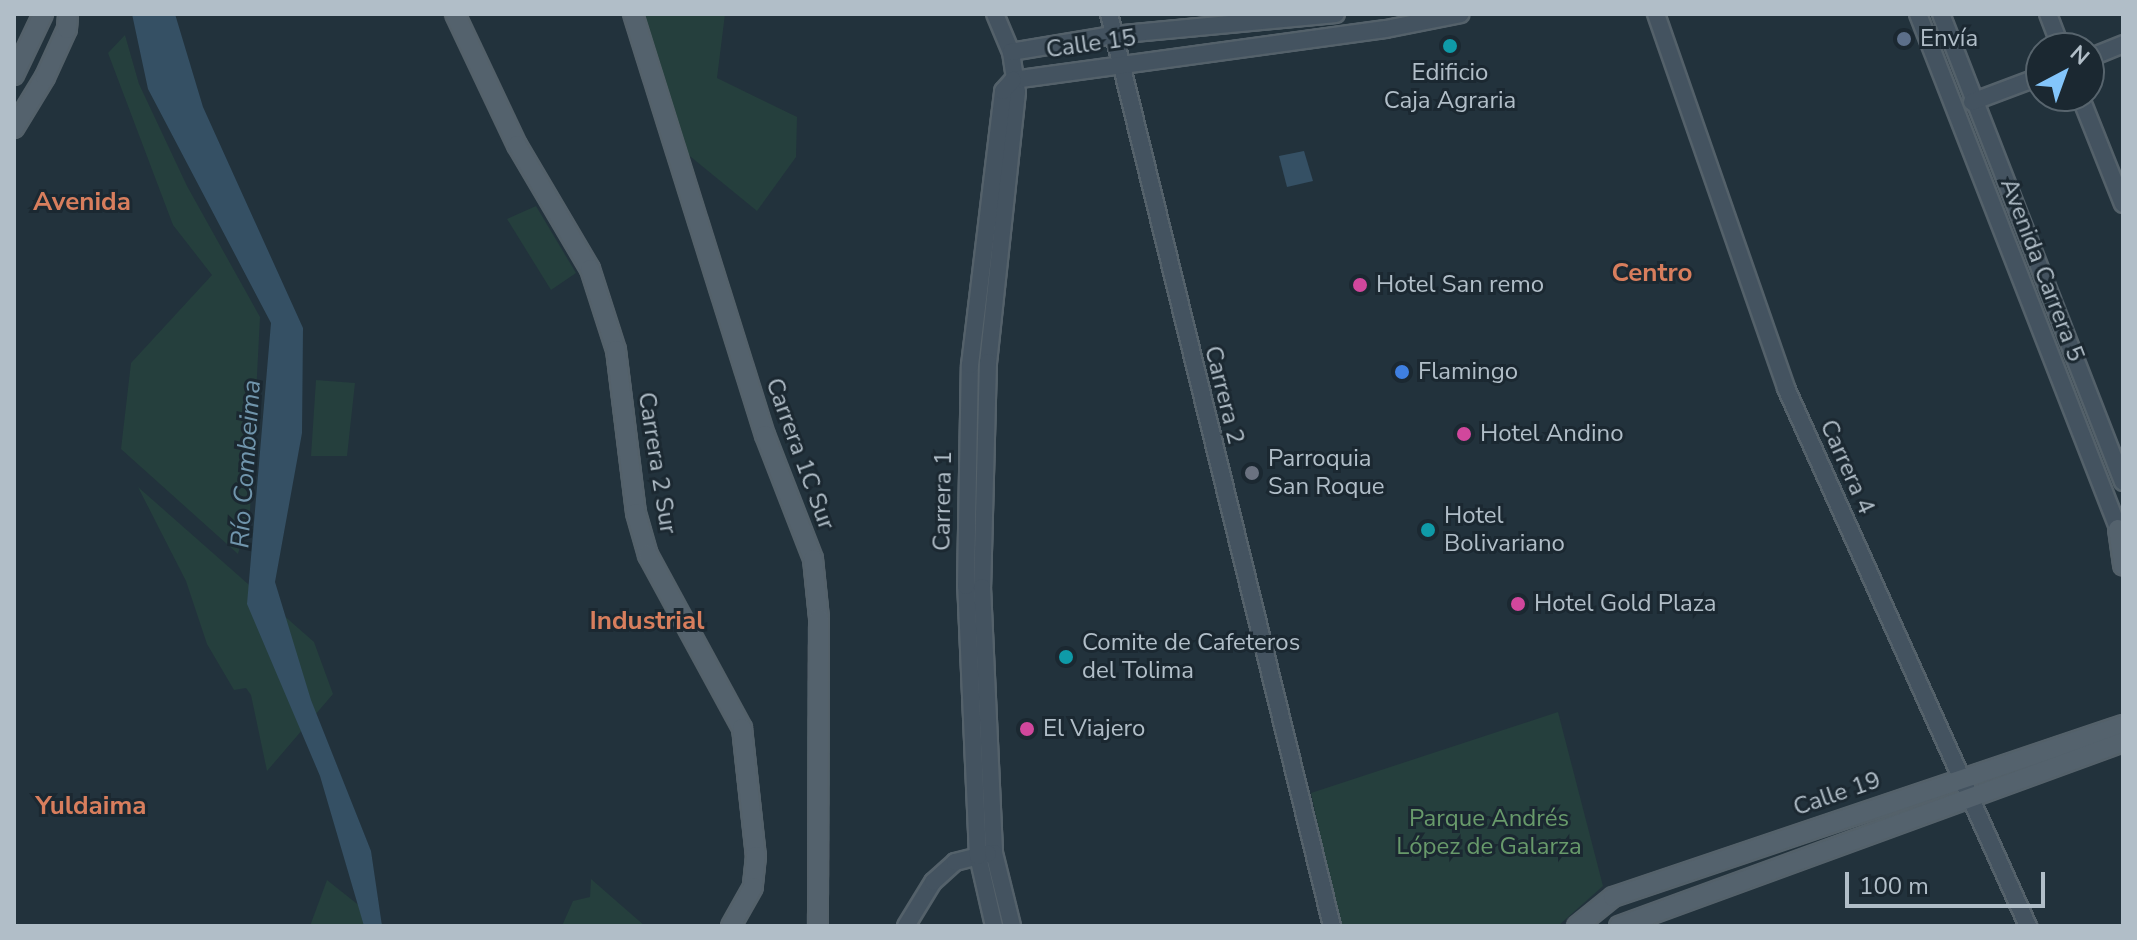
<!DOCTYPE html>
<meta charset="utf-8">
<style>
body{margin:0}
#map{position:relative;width:2137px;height:940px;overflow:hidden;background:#22323c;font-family:"Nunito Sans",sans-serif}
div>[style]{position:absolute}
.green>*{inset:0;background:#253f3d}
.water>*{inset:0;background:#355064}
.roads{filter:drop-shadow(2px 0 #54616a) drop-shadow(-2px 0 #54616a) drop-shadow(0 2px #54616a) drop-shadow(0 -2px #54616a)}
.secondary>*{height:16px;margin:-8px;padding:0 8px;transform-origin:8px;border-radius:8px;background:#445360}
.primary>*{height:18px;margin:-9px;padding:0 9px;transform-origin:9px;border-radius:9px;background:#54626d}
.dots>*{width:22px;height:22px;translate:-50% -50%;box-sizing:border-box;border:4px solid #1b2831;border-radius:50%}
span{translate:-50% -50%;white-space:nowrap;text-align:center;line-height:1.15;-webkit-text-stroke:6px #1b2831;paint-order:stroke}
.poi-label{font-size:24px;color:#b1bec8}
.left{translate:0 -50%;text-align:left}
.street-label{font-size:24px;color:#b1bec8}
.park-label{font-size:24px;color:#689a6b}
.neighbourhood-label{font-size:26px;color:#d87e5d;font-weight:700}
.water-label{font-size:26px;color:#7095ac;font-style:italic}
.frame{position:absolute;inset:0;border:16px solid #b1bec8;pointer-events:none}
.north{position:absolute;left:2025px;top:32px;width:80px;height:80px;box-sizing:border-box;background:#1b2831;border:2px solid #57646d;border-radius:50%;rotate:41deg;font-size:22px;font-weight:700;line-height:32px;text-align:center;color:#b1bec8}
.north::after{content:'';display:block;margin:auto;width:28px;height:36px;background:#83c5fb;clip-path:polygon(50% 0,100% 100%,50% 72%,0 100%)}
.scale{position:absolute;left:1845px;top:872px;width:200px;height:36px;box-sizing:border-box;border:4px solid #b1bec8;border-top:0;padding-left:10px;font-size:24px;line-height:28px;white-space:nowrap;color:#b1bec8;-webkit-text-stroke:6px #1b2831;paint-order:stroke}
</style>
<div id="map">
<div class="green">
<div style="clip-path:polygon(640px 14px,725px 14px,717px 78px,797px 117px,796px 157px,757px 211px,680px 148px)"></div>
<div style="clip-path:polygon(125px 35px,139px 84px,187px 186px,260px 317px,250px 512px,238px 554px,121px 449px,131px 363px,212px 275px,173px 225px,108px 53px)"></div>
<div style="clip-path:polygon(536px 206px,576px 273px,551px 290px,507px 219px)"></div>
<div style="clip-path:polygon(316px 380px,355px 383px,347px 456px,311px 456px)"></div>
<div style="clip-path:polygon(138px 487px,314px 642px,333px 694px,267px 771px,251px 695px,246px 688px,234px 690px,207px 644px,186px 581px)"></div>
<div style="clip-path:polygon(1558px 712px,1603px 886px,1558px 926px,1340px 926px,1311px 793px)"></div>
<div style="clip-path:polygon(591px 879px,638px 920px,645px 926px,562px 926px,573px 901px,590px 897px)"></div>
<div style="clip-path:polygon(327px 880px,385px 926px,310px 926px)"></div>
</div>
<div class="water">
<div style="clip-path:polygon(132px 14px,175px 14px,203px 107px,303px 328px,302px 433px,275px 582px,311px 700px,371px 851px,382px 926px,364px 926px,320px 776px,247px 604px,271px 323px,148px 89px)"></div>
<div style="clip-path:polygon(1304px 151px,1313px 181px,1287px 187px,1279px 156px)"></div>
</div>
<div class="roads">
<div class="secondary">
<div style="left:995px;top:14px;width:41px;rotate:67.2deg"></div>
<div style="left:1011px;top:52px;width:40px;rotate:81.5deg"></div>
<div style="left:1017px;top:92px;width:272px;rotate:96.1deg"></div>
<div style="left:988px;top:362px;width:225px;rotate:91.5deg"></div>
<div style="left:982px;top:587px;width:266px;rotate:87.4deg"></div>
<div style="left:994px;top:853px;width:75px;rotate:76.1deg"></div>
<div style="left:1109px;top:14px;width:939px;rotate:76.26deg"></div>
<div style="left:1656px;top:14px;width:396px;rotate:70.8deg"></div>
<div style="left:1786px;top:388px;width:590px;rotate:65.78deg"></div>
<div style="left:1918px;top:14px;width:562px;rotate:68.73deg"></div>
<div style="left:1941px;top:14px;width:502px;rotate:68.75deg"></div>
<div style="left:2048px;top:14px;width:36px;rotate:69deg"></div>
<div style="left:1011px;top:52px;width:103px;rotate:-9.5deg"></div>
<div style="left:1113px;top:35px;width:224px;rotate:-5.4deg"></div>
<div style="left:2089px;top:58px;width:37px;rotate:-22deg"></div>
<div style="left:1013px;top:80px;width:376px;rotate:-7.8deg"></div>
<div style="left:1386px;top:29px;width:76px;rotate:-11.3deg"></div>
<div style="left:2080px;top:96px;width:116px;rotate:68.3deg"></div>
<div style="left:1972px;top:102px;width:74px;rotate:-20.6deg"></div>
<div style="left:906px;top:926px;width:52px;rotate:-58.5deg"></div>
<div style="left:933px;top:882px;width:30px;rotate:-42deg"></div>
<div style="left:955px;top:862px;width:34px;rotate:-14deg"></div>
<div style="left:994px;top:926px;width:72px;rotate:-102.9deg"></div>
<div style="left:978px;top:856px;width:270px;rotate:-92.5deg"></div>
<div style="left:966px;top:586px;width:221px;rotate:-89deg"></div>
<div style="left:970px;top:365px;width:276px;rotate:-83.1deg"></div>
<div style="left:1003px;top:91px;width:15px;rotate:-48deg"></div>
</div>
<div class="primary">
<div style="left:455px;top:14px;width:145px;rotate:64.7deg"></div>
<div style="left:517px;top:145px;width:144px;rotate:59.5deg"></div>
<div style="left:590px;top:269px;width:85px;rotate:72.2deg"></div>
<div style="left:616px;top:350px;width:164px;rotate:83deg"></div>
<div style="left:636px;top:513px;width:44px;rotate:74.1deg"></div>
<div style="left:648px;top:555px;width:197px;rotate:61.5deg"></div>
<div style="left:742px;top:728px;width:129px;rotate:83.8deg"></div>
<div style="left:756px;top:856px;width:31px;rotate:96deg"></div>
<div style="left:753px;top:887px;width:45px;rotate:119.4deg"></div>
<div style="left:633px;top:14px;width:441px;rotate:72.6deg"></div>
<div style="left:765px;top:435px;width:133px;rotate:68.8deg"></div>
<div style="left:813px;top:559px;width:59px;rotate:84.2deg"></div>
<div style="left:819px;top:618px;width:308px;rotate:90.2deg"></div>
<div style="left:14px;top:75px;width:68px;rotate:-64.6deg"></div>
<div style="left:14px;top:128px;width:60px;rotate:-58.7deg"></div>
<div style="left:45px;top:77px;width:53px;rotate:-65.4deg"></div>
<div style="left:67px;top:29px;width:15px;rotate:-86deg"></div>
<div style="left:2118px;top:529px;width:37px;rotate:82deg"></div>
<div style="left:1577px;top:926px;width:46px;rotate:-38.9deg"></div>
<div style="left:1613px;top:897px;width:538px;rotate:-18.64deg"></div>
<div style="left:1619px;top:926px;width:537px;rotate:-20.06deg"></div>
</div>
</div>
<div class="dots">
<div style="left:1904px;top:39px;background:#5c6f8a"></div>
<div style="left:1450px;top:46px;background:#0f9aa8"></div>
<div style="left:1360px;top:285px;background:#d1479c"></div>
<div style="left:1402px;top:372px;background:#3f7fe0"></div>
<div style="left:1464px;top:434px;background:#d1479c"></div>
<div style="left:1252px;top:473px;background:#6b7280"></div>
<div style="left:1428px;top:530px;background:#0f9aa8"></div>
<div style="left:1518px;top:604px;background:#d1479c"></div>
<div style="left:1066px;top:657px;background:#0f9aa8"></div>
<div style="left:1027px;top:729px;background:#d1479c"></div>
</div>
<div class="poi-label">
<span class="left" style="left:1920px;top:39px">Envía</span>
<span style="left:1450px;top:87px">Edificio<br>Caja Agraria</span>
<span class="left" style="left:1376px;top:285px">Hotel San remo</span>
<span class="left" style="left:1418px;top:372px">Flamingo</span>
<span class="left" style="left:1480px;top:434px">Hotel Andino</span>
<span class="left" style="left:1268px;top:473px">Parroquia<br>San Roque</span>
<span class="left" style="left:1444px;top:530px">Hotel<br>Bolivariano</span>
<span class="left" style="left:1534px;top:604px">Hotel Gold Plaza</span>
<span class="left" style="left:1082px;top:657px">Comite de Cafeteros<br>del Tolima</span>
<span class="left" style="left:1043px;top:729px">El Viajero</span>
</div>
<div class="street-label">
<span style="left:1091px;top:44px;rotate:-8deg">Calle 15</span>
<span style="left:2042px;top:270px;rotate:69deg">Avenida Carrera 5</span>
<span style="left:1224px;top:395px;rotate:76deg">Carrera 2</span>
<span style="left:800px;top:454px;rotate:70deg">Carrera 1C Sur</span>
<span style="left:657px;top:463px;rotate:81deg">Carrera 2 Sur</span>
<span style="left:1847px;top:467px;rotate:66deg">Carrera 4</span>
<span style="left:943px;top:501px;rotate:-89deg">Carrera 1</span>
<span style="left:1837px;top:794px;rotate:-19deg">Calle 19</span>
</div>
<div class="park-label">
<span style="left:1489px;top:833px">Parque Andrés<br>López de Galarza</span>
</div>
<div class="neighbourhood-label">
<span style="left:82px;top:202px">Avenida</span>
<span style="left:1652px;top:273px">Centro</span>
<span style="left:647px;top:621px">Industrial</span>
<span style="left:91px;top:806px">Yuldaima</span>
</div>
<div class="water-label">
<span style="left:246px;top:464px;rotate:-86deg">Río Combeima</span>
</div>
<div class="frame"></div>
<div class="north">N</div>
<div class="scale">100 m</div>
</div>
